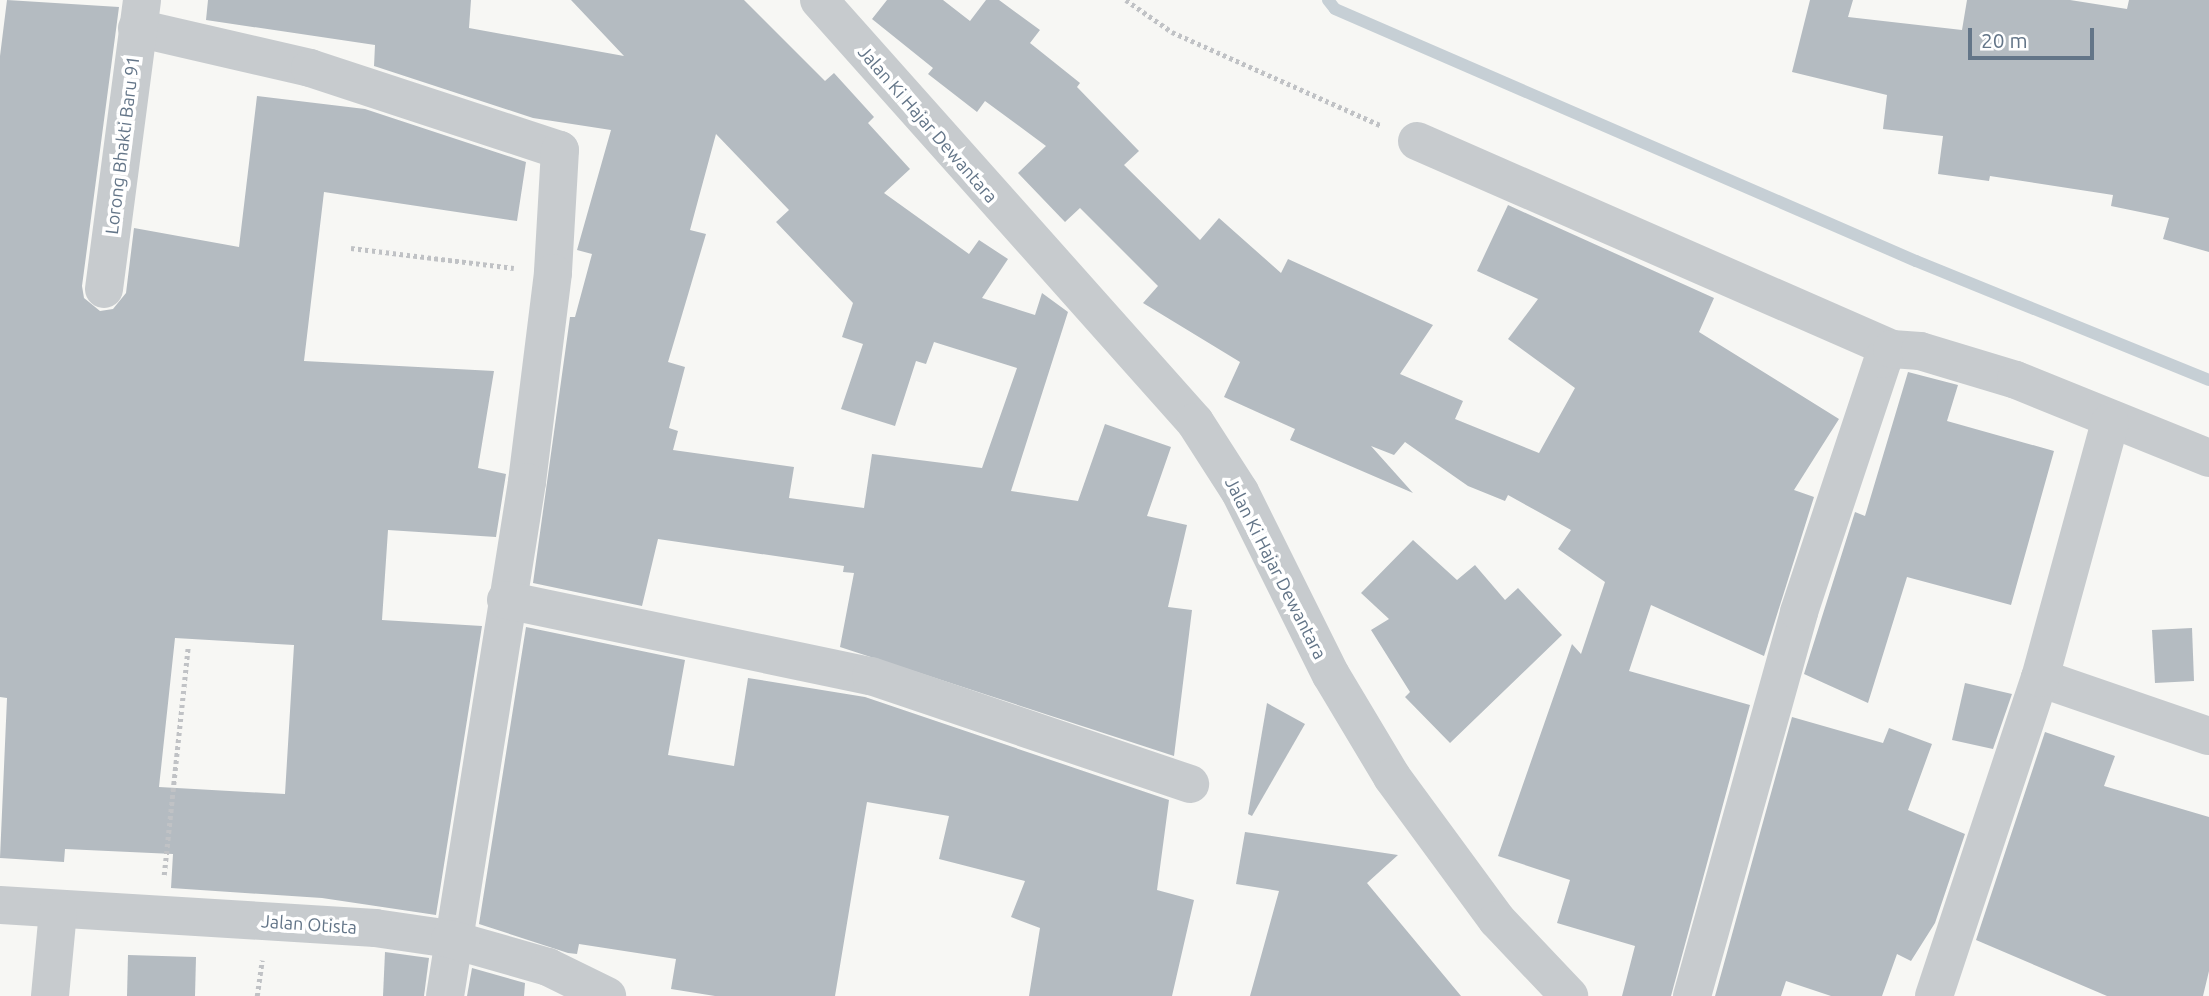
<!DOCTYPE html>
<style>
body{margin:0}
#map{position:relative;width:2209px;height:996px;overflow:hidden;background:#f7f7f4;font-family:Ubuntu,sans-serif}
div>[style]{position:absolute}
.stream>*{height:12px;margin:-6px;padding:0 6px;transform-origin:6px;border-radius:6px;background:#c6cfd5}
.building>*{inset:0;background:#b4bbc1}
.path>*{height:4.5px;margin-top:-2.25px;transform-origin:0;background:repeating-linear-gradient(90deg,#c0c2c5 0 3.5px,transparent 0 7px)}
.minor>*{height:38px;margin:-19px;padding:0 19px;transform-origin:19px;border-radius:19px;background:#c7cbce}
.tertiary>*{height:38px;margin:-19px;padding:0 19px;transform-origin:19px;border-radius:19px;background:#c7cbce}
span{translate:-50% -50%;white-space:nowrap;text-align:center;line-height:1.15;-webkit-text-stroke:7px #fff;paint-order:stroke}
.street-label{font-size:18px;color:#637588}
.scale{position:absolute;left:1968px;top:28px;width:126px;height:32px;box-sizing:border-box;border:4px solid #637588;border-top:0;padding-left:9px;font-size:21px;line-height:24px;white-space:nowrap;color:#637588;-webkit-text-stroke:5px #fff;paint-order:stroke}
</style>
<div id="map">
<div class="stream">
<div style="left:1328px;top:0;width:11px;rotate:52deg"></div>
<div style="left:1335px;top:9px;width:633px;rotate:23.45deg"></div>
<div style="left:1916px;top:261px;width:316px;rotate:22.1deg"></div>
</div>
<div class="building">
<div style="clip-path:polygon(evenodd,7px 0,119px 7px,82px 286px,84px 298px,100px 311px,113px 309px,126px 293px,134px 228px,239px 247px,257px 96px,365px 109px,526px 162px,517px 221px,324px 192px,304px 361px,494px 371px,478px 468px,506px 474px,496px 537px,388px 530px,382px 620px,482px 626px,436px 915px,322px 898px,171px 888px,173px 854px,65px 849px,64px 862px,0 858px,7px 698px,0 697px,0 56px,7px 0,175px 638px,294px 645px,285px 794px,159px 787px,175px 638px)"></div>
<div style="clip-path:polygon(evenodd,208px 0,471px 0,469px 28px,624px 56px,571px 0,744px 0,825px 81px,834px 73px,874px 117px,868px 123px,910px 169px,884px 193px,969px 254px,979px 240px,1008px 259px,982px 298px,1035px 315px,1042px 293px,1068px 312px,1011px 491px,1078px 501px,1105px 424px,1171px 447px,1147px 516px,1187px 525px,1168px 607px,1192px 610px,1174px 756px,840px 647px,854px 573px,843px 572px,844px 566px,658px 539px,642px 606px,533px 583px,570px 317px,575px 317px,592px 254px,577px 250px,611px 130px,533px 118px,374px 66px,375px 45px,206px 20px,208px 0,716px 134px,789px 210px,776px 222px,853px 303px,842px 337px,863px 344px,841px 409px,895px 426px,916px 361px,926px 364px,934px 342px,1017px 368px,982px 468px,872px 454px,864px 508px,789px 498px,794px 467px,673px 450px,678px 431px,669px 428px,685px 367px,668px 362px,706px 234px,690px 230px,716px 134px)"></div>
<div style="clip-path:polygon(887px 0,943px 0,970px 21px,986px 0,999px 0,1040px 30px,1030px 43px,1080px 83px,1077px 87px,1139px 151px,1124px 165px,1200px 240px,1219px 218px,1281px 273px,1288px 259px,1433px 325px,1400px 374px,1463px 401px,1455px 419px,1539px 453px,1575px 388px,1508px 339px,1538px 299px,1477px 271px,1508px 205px,1714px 298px,1699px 332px,1839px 419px,1794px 490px,1814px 497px,1764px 656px,1651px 605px,1629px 671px,1750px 705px,1671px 996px,1622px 996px,1635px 946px,1557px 923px,1570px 880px,1498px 856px,1572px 644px,1581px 654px,1605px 582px,1558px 549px,1571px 530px,1508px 495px,1505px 501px,1468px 486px,1405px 442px,1394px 455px,1371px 446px,1413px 493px,1290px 440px,1295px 429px,1224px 397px,1240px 362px,1143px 303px,1158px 286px,1080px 208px,1065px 222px,1018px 173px,1046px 146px,985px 101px,977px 112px,928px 74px,933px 68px,872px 19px)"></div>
<div style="clip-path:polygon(1810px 0,1853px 0,1848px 17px,1962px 30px,1967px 0,2070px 0,2127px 9px,2129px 0,2209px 0,2209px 252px,2163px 239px,2169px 218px,2111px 206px,2113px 195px,1990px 176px,1989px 181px,1938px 174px,1943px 136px,1883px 129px,1887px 95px,1792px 72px)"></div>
<div style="clip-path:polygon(1908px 372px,1958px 385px,1947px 421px,2054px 451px,2011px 605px,1907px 577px,1868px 703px,1804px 674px,1855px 512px,1865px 516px)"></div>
<div style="clip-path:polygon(1413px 540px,1457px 580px,1475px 565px,1505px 600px,1518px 588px,1562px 635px,1450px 743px,1405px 697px,1410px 692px,1371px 630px,1389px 619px,1361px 593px)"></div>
<div style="clip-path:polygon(526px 627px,685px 660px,668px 755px,734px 766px,748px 678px,865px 697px,1169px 800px,1157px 890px,1194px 900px,1172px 996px,1029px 996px,1040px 928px,1011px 917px,1025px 881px,939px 859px,949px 816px,867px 802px,835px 996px,715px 996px,671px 989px,676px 959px,579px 944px,577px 954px,568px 953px,479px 924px)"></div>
<div style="clip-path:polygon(2192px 628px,2194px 681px,2155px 683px,2152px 630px)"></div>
<div style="clip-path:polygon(1965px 683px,2012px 694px,1993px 749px,1952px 740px)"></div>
<div style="clip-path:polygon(1267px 703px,1305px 724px,1252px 816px,1248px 814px)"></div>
<div style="clip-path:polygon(1792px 717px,1883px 743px,1889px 728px,1932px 744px,1908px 810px,1965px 834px,1935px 923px,1911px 961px,1897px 954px,1882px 996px,1831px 996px,1786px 981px,1781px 996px,1715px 996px)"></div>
<div style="clip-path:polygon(2045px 732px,2115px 756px,2104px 786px,2209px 817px,2209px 971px,2203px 996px,2107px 996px,1976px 940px)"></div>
<div style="clip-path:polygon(1245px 832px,1398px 855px,1367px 883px,1461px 996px,1250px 996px,1279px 891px,1236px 884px)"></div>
<div style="clip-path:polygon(385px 952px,429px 958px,424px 996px,383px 996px)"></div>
<div style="clip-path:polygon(128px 955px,196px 957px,195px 996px,127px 996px)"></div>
<div style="clip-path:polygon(472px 968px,525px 983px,524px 996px,467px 996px)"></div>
</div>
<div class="path">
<div style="left:1126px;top:0;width:56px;rotate:34.8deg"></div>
<div style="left:1172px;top:32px;width:230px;rotate:24.1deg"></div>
<div style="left:351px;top:248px;width:164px;rotate:7deg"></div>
<div style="left:164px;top:875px;width:228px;rotate:-84deg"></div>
<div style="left:257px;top:996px;width:36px;rotate:-82deg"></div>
</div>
<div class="minor">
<div style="left:137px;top:28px;width:178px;rotate:13deg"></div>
<div style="left:310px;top:68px;width:263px;rotate:18.2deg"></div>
<div style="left:560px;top:150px;width:123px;rotate:93.3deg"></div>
<div style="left:553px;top:273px;width:211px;rotate:97.1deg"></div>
<div style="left:527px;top:482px;width:520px;rotate:99.06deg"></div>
<div style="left:1417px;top:141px;width:519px;rotate:23.65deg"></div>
<div style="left:104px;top:289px;width:291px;rotate:-82.5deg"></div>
<div style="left:506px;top:600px;width:373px;rotate:11.8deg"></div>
<div style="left:871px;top:676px;width:337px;rotate:18.7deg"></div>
<div style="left:2040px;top:678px;width:178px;rotate:19deg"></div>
<div style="left:0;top:905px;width:376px;rotate:3.5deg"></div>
<div style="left:375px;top:928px;width:76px;rotate:8.3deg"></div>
<div style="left:450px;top:939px;width:102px;rotate:15.9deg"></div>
<div style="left:548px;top:967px;width:66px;rotate:26.2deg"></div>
<div style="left:50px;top:996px;width:84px;rotate:-84.6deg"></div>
<div style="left:1692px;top:996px;width:399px;rotate:-74.4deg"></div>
<div style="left:1799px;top:612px;width:267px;rotate:-71.6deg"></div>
<div style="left:1883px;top:359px;width:13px;rotate:-48deg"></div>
<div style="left:1892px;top:349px;width:28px;rotate:4deg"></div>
<div style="left:1920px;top:351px;width:100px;rotate:16.8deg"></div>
<div style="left:2016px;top:380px;width:208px;rotate:22deg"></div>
<div style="left:1934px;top:996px;width:335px;rotate:-71.6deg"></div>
<div style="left:2040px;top:678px;width:265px;rotate:-74.7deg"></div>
</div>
<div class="tertiary">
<div style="left:819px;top:0;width:565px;rotate:48.3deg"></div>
<div style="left:1195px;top:422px;width:83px;rotate:57.3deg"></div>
<div style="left:1240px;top:492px;width:204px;rotate:63.6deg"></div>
<div style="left:1331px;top:675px;width:119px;rotate:59.1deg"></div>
<div style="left:1392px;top:777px;width:177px;rotate:53.7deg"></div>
<div style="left:1497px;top:920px;width:105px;rotate:46.5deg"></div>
</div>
<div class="street-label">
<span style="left:928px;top:124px;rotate:49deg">Jalan Ki Hajar Dewantara</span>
<span style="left:122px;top:145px;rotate:-83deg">Lorong Bhakti Baru 91</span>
<span style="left:1276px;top:568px;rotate:63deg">Jalan Ki Hajar Dewantara</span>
<span style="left:309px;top:924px;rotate:4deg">Jalan Otista</span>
</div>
<div class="scale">20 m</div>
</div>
